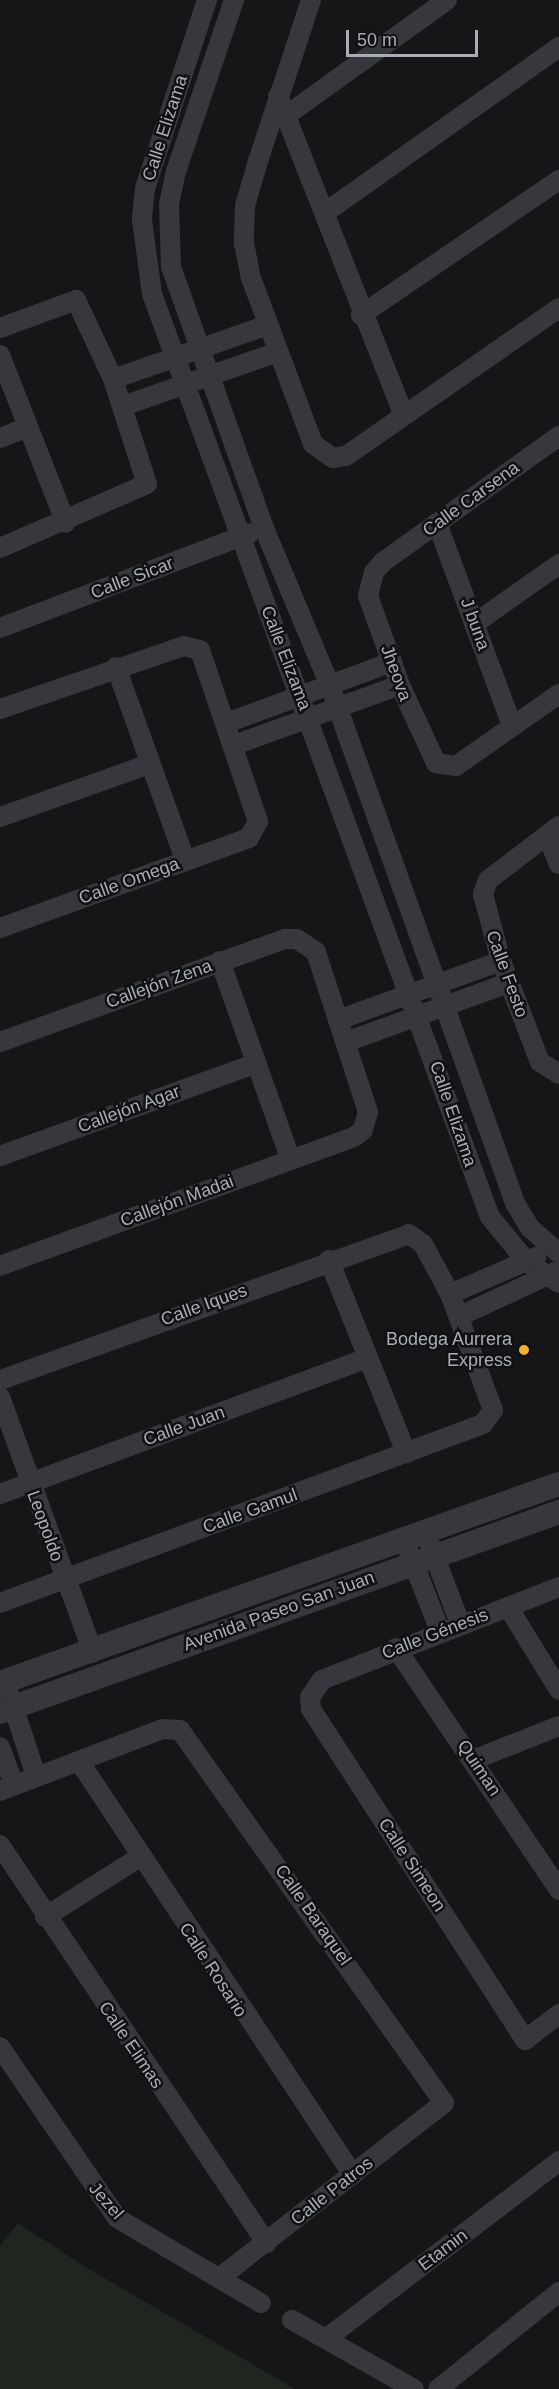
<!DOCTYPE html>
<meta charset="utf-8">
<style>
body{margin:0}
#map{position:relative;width:559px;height:2389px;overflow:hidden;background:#161618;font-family:Helvetica,sans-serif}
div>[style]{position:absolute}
.green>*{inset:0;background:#1e261f}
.minor>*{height:20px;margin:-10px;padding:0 10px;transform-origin:10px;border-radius:10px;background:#37383d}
.tertiary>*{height:24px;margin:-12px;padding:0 12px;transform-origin:12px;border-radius:12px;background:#37383d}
.dots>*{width:16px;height:16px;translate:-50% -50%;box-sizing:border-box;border:3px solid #111113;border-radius:50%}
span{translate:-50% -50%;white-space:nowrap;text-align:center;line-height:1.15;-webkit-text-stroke:5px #111113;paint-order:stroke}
.street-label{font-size:18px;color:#a8adb8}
.poi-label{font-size:18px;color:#a8adb8}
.right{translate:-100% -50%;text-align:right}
.scale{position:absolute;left:346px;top:30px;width:132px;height:27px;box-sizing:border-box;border:3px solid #a8adb8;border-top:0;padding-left:8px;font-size:18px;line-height:21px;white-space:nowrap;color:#a8adb8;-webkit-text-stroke:4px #111113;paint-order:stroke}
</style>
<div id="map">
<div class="green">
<div style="clip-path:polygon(18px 2223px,87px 2268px,295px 2389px,0 2389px,0 2245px)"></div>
</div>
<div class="minor">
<div style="left:207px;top:0;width:199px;rotate:108.2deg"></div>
<div style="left:145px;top:189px;width:31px;rotate:96deg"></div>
<div style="left:142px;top:220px;width:75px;rotate:82.3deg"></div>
<div style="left:152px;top:294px;width:983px;rotate:69.89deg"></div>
<div style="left:490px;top:1217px;width:58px;rotate:50.6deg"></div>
<div style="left:527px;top:1262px;width:38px;rotate:33deg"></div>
<div style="left:234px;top:0;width:181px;rotate:108.7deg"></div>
<div style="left:176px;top:171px;width:34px;rotate:102deg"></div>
<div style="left:169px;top:204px;width:63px;rotate:88.2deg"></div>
<div style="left:171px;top:267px;width:277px;rotate:70.4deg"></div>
<div style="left:264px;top:528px;width:171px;rotate:67.3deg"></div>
<div style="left:330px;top:686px;width:549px;rotate:70.31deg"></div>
<div style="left:515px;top:1203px;width:29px;rotate:59deg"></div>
<div style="left:530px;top:1228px;width:38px;rotate:41deg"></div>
<div style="left:311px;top:0;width:169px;rotate:108.2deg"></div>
<div style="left:258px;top:161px;width:47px;rotate:106.1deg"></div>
<div style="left:245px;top:206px;width:37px;rotate:92deg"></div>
<div style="left:244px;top:243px;width:36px;rotate:79deg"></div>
<div style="left:251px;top:278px;width:177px;rotate:69.5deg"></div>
<div style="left:313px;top:444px;width:24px;rotate:35deg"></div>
<div style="left:333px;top:458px;width:13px;rotate:-9deg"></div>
<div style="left:346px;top:456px;width:259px;rotate:-34.8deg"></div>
<div style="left:278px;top:96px;width:342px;rotate:68.5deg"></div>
<div style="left:287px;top:115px;width:197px;rotate:-35.7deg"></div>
<div style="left:326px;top:212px;width:286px;rotate:-35.3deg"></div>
<div style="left:361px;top:315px;width:240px;rotate:-34.3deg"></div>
<div style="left:0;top:328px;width:81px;rotate:-20.2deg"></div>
<div style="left:76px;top:300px;width:87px;rotate:64.9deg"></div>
<div style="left:113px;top:379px;width:110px;rotate:72.1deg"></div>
<div style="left:147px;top:484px;width:160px;rotate:156.5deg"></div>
<div style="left:0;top:355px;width:180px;rotate:68.6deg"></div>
<div style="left:113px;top:379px;width:164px;rotate:-19.2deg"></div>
<div style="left:123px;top:406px;width:164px;rotate:-19.2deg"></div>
<div style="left:559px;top:436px;width:216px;rotate:144.4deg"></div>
<div style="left:383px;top:562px;width:13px;rotate:132deg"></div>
<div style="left:374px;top:572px;width:25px;rotate:104deg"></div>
<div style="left:368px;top:596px;width:95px;rotate:70.2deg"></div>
<div style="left:400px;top:685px;width:86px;rotate:65.2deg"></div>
<div style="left:436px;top:763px;width:20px;rotate:9deg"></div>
<div style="left:456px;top:766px;width:126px;rotate:-35deg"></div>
<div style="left:0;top:438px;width:30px;rotate:-21deg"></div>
<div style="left:437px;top:523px;width:216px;rotate:69.7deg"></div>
<div style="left:474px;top:624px;width:104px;rotate:-35.2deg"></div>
<div style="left:0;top:628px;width:267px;rotate:-20.8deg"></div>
<div style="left:116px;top:667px;width:205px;rotate:70.3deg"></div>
<div style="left:0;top:709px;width:194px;rotate:-18.9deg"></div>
<div style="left:184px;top:646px;width:16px;rotate:14deg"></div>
<div style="left:200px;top:650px;width:181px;rotate:71.3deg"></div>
<div style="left:258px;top:821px;width:19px;rotate:118deg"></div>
<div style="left:249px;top:838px;width:265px;rotate:160.1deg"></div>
<div style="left:229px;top:722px;width:174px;rotate:-20.2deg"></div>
<div style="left:237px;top:744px;width:173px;rotate:-19.9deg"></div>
<div style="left:0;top:817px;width:159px;rotate:-19.5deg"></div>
<div style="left:559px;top:826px;width:89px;rotate:142.7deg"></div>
<div style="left:488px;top:880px;width:15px;rotate:110deg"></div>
<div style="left:483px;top:894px;width:69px;rotate:75deg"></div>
<div style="left:501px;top:961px;width:108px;rotate:68.9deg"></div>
<div style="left:540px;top:1062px;width:22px;rotate:32deg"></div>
<div style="left:547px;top:835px;width:31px;rotate:68deg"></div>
<div style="left:220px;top:961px;width:211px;rotate:70.4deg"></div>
<div style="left:338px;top:1020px;width:173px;rotate:-19.9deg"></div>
<div style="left:0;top:1042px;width:303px;rotate:-19.9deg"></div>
<div style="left:285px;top:939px;width:12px"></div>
<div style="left:297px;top:939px;width:23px;rotate:34deg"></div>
<div style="left:316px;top:952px;width:168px;rotate:72deg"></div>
<div style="left:368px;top:1112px;width:19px;rotate:106deg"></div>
<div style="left:363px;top:1130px;width:11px;rotate:142deg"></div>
<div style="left:354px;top:1137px;width:377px;rotate:160deg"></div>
<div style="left:346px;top:1042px;width:172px;rotate:-20deg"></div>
<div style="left:0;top:1156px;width:273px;rotate:-19.9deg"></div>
<div style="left:329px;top:1260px;width:208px;rotate:68.2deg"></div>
<div style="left:450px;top:1294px;width:94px;rotate:-23.3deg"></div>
<div style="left:460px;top:1316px;width:107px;rotate:-24.9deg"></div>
<div style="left:0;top:1380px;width:434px;rotate:-19.6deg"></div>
<div style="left:409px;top:1234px;width:17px;rotate:36deg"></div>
<div style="left:423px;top:1244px;width:57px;rotate:61.6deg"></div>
<div style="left:450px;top:1294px;width:124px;rotate:69.7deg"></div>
<div style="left:493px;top:1410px;width:17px;rotate:126deg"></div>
<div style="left:483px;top:1424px;width:515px;rotate:159.67deg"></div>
<div style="left:0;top:1397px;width:272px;rotate:70deg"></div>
<div style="left:0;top:1494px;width:392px;rotate:-20.3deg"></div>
<div style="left:425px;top:1531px;width:98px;rotate:69.2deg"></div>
<div style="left:404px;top:1539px;width:99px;rotate:68.6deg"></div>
<div style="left:559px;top:1587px;width:255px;rotate:158.6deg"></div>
<div style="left:322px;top:1680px;width:21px;rotate:125deg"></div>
<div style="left:310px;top:1697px;width:12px;rotate:85deg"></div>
<div style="left:311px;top:1709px;width:394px;rotate:57.1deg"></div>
<div style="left:525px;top:2040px;width:43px;rotate:-37.4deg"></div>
<div style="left:508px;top:1607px;width:97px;rotate:58.4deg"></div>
<div style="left:396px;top:1648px;width:292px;rotate:56deg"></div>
<div style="left:5px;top:1681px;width:100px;rotate:71.9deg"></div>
<div style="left:0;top:1747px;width:40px;rotate:69.8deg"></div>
<div style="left:473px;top:1760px;width:92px;rotate:-21.6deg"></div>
<div style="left:79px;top:1761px;width:496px;rotate:56.5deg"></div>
<div style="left:0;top:1791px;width:173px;rotate:-20.9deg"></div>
<div style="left:162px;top:1729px;width:18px;rotate:3deg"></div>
<div style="left:180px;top:1730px;width:457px;rotate:54.7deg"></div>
<div style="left:444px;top:2103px;width:285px;rotate:142.1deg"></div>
<div style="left:0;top:1845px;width:479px;rotate:56.2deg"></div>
<div style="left:45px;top:1917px;width:112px;rotate:-32.3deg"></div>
<div style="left:0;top:2047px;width:207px;rotate:55.6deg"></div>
<div style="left:117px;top:2218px;width:167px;rotate:30.6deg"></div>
<div style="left:292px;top:2320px;width:140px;rotate:29.5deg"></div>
<div style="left:327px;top:2338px;width:292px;rotate:-37.3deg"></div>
<div style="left:438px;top:2389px;width:155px;rotate:-38.7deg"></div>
</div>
<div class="tertiary">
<div style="left:0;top:1683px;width:593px;rotate:-19.6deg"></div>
<div style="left:0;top:1712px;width:594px;rotate:-19.69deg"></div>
</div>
<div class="dots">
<div style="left:524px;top:1350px;background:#f2b134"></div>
</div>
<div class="street-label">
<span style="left:165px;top:128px;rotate:-72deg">Calle Elizama</span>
<span style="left:471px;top:499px;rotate:-36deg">Calle Carsena</span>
<span style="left:132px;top:578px;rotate:-21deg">Calle Sicar</span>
<span style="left:475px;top:624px;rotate:70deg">J buna</span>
<span style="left:286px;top:658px;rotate:69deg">Calle Elizama</span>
<span style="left:396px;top:673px;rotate:70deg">Jheova</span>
<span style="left:129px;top:881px;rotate:-20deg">Calle Omega</span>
<span style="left:507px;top:974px;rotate:70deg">Calle Festo</span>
<span style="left:159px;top:984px;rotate:-20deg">Callejón Zena</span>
<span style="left:129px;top:1109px;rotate:-20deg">Callejón Agar</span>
<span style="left:453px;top:1114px;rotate:71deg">Calle Elizama</span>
<span style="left:177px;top:1201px;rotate:-20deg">Callejón Madai</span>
<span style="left:204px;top:1305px;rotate:-20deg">Calle Iques</span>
<span style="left:184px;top:1426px;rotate:-20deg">Calle Juan</span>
<span style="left:250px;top:1511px;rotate:-20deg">Calle Gamul</span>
<span style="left:45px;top:1526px;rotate:70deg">Leopoldo</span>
<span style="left:279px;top:1611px;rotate:-20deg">Avenida Paseo San Juan</span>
<span style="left:435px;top:1634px;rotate:-21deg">Calle Génesis</span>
<span style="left:479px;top:1768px;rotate:56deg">Quiman</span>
<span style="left:412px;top:1865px;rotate:57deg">Calle Simeon</span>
<span style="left:313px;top:1915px;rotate:55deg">Calle Baraquel</span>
<span style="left:213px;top:1970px;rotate:57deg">Calle Rosario</span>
<span style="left:131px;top:2045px;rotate:56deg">Calle Elimas</span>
<span style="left:332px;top:2191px;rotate:-38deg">Calle Patros</span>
<span style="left:106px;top:2201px;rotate:49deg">Jezel</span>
<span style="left:443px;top:2250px;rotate:-37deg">Etamin</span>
</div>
<div class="poi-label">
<span class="right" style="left:512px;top:1350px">Bodega Aurrera<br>Express</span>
</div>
<div class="scale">50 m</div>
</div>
